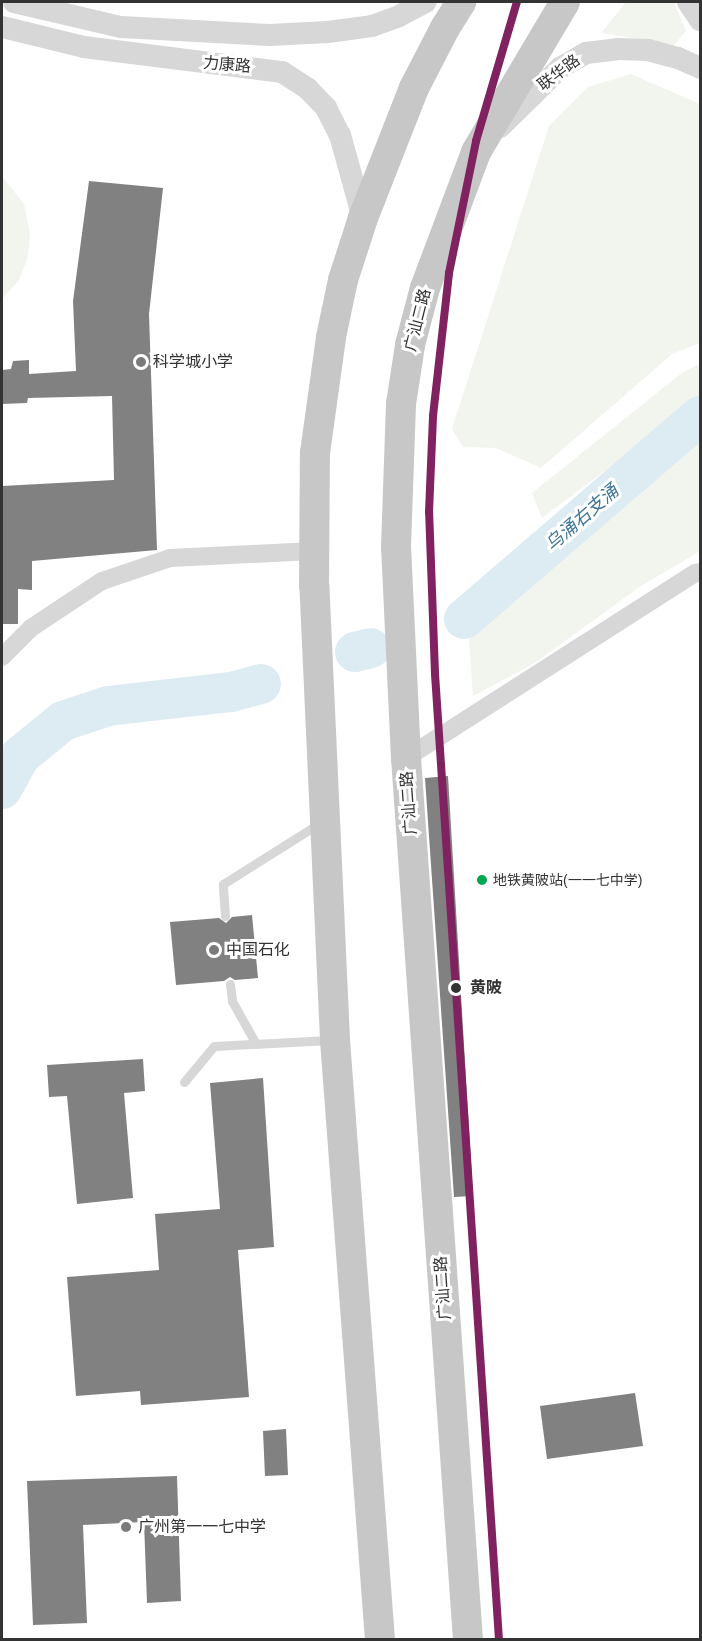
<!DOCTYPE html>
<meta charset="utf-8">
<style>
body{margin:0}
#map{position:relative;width:702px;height:1641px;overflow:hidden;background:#fff;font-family:Helvetica,"Noto Sans SC",sans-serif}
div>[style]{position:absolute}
.green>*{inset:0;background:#f1f5ed}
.river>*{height:40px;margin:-20px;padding:0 20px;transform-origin:20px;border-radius:20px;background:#ddebf3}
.building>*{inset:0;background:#818181}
.service>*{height:9px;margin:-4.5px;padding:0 4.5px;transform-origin:4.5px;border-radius:4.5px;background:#d7d7d7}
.minor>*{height:18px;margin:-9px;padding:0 9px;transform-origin:9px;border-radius:9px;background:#d7d7d7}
.tertiary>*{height:22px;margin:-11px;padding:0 11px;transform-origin:11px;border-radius:11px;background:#d7d7d7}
.trunk>*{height:30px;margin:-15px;padding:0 15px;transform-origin:15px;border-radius:15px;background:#c7c7c7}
.metro-1>*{height:8px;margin:-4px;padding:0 4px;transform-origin:4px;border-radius:4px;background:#80225f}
.dots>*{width:16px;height:16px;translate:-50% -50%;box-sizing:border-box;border:3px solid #fff;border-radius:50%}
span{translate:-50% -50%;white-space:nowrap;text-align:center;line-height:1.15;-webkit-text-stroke:6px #fff;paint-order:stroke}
.bus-label{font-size:14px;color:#333}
.left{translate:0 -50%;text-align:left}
.street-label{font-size:16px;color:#333}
.poi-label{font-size:16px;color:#333}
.stop-label{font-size:16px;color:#333;font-weight:700}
.water-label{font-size:18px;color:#3f7597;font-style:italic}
.frame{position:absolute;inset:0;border:3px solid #333;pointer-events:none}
</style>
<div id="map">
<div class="green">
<div style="clip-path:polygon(626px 2px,674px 2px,686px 31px,674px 45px,601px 33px)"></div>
<div style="clip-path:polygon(631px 74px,700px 104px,700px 343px,672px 354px,541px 468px,496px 448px,463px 447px,452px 429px,549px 126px,588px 87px)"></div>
<div style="clip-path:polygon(2px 176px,24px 204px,30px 234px,28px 257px,19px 280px,2px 299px)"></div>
<div style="clip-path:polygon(700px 364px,700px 404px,662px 428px,542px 518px,532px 493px,683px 372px)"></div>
<div style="clip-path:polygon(700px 432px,700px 551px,641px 586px,532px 665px,473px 696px,468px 627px,572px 537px)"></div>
</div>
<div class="river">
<div style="left:464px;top:619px;width:311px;rotate:-40.7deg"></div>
<div style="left:355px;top:652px;width:16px;rotate:-14deg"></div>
<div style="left:2px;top:789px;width:38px;rotate:-61deg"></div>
<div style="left:20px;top:756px;width:55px;rotate:-39.1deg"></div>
<div style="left:63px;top:721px;width:47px;rotate:-18.4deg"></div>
<div style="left:108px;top:706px;width:124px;rotate:-6.5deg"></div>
<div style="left:231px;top:692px;width:31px;rotate:-15deg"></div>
</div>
<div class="building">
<div style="clip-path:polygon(89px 181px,163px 188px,149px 314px,157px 550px,32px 561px,32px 590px,18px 589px,18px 624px,2px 624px,2px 486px,114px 480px,112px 396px,28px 398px,27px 403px,2px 404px,2px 370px,11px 369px,13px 361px,29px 360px,29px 374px,76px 371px,73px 301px)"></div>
<div style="clip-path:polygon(448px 776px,473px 1196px,454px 1197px,425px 778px)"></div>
<div style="clip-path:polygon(252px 915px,258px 978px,235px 980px,230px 977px,224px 981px,176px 985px,170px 922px,219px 918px,226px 923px,232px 917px)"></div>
<div style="clip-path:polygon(143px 1059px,145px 1091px,124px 1093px,133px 1198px,77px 1204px,67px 1096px,49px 1097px,47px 1065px)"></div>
<div style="clip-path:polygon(263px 1078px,274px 1247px,238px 1250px,249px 1397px,141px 1405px,140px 1391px,76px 1396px,67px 1277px,159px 1270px,155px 1214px,220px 1209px,210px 1083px)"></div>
<div style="clip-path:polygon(635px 1393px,643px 1446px,547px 1459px,540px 1406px)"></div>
<div style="clip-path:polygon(286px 1429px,288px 1475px,265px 1476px,263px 1431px)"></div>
<div style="clip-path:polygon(177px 1476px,181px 1601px,147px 1603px,144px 1522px,83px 1525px,87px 1623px,33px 1625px,27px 1481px)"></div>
</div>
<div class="service">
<div style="left:225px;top:916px;width:32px;rotate:-94deg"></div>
<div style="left:223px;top:884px;width:115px;rotate:-32.2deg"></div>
<div style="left:230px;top:984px;width:17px;rotate:83deg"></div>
<div style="left:232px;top:1001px;width:49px;rotate:60.8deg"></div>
<div style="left:184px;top:1082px;width:47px;rotate:-50.2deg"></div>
<div style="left:214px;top:1046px;width:116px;rotate:-3deg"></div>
</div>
<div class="minor">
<div style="left:2px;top:657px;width:41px;rotate:-45deg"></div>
<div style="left:31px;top:628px;width:85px;rotate:-33.5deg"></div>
<div style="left:102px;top:581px;width:72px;rotate:-18.7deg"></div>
<div style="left:170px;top:558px;width:143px;rotate:-2.8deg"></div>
<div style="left:406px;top:758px;width:343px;rotate:-32.6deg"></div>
<div style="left:695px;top:573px;width:5px;rotate:-11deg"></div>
</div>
<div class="tertiary">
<div style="left:14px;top:2px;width:110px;rotate:13.2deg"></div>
<div style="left:121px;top:27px;width:149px;rotate:3.1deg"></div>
<div style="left:270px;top:35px;width:58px;rotate:-3deg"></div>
<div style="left:328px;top:32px;width:44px;rotate:-7.8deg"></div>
<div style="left:372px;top:26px;width:29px;rotate:-20deg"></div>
<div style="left:399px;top:16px;width:30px;rotate:-28deg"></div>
<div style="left:688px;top:2px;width:22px;rotate:56deg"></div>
<div style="left:2px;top:27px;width:84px;rotate:13.7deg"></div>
<div style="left:84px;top:47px;width:200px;rotate:7.2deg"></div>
<div style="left:282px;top:72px;width:30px;rotate:33deg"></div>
<div style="left:307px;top:88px;width:28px;rotate:46deg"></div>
<div style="left:326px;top:108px;width:30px;rotate:63deg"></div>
<div style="left:340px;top:135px;width:86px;rotate:74.5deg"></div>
<div style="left:500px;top:127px;width:84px;rotate:-44.5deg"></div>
<div style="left:560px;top:68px;width:30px;rotate:-30deg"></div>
<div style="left:586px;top:53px;width:33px;rotate:-7deg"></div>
<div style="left:619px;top:49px;width:29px;rotate:2deg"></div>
<div style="left:648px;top:50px;width:31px;rotate:15deg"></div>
<div style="left:678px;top:58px;width:24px;rotate:24deg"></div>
</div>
<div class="trunk">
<div style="left:380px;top:1640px;width:602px;rotate:-94.29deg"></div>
<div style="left:335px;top:1040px;width:454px;rotate:-92.6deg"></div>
<div style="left:314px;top:586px;width:133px;rotate:-89.6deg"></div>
<div style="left:315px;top:453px;width:117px;rotate:-82.1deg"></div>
<div style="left:331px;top:337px;width:58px;rotate:-78.1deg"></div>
<div style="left:343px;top:280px;width:65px;rotate:-72.1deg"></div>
<div style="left:363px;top:218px;width:140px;rotate:-68.6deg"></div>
<div style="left:414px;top:88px;width:68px;rotate:-62.7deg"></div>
<div style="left:445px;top:28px;width:31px;rotate:-58deg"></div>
<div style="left:468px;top:1640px;width:884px;rotate:-94.02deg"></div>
<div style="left:406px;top:758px;width:211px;rotate:-92.7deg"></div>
<div style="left:396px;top:547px;width:143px;rotate:-88deg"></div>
<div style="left:401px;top:404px;width:60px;rotate:-81.3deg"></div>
<div style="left:410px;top:345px;width:59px;rotate:-75.3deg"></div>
<div style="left:425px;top:288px;width:145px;rotate:-69.4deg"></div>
<div style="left:476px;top:152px;width:174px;rotate:-59.3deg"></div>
</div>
<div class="metro-1">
<div style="left:499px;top:1640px;width:969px;rotate:-93.79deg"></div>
<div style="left:435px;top:673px;width:161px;rotate:-92.1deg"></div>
<div style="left:429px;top:512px;width:96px;rotate:-87.6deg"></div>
<div style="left:433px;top:416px;width:144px;rotate:-83.6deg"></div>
<div style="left:449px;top:273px;width:135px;rotate:-78.4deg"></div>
<div style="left:476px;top:141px;width:145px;rotate:-73.6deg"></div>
</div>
<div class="dots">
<div style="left:141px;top:362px;background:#7a7a7a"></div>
<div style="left:482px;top:880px;background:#00a651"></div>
<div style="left:214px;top:950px;background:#7a7a7a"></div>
<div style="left:456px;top:988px;background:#333"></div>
<div style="left:126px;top:1527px;background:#7a7a7a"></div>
</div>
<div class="bus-label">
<span class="left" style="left:493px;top:880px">地铁黄陂站(一一七中学)</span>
</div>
<div class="street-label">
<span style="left:227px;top:65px;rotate:5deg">力康路</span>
<span style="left:559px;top:73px;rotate:-37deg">联华路</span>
<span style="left:418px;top:320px;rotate:-76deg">广汕二路</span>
<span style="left:409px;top:803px;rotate:-94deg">广汕二路</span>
<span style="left:443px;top:1288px;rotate:-94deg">广汕二路</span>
</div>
<div class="poi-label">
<span class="left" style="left:153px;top:362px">科学城小学</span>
<span class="left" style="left:226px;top:950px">中国石化</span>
<span class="left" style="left:138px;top:1527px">广州第一一七中学</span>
</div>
<div class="stop-label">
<span class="left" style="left:470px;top:988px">黄陂</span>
</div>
<div class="water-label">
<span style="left:582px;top:518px;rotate:-41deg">乌涌右支涌</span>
</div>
<div class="frame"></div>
</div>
